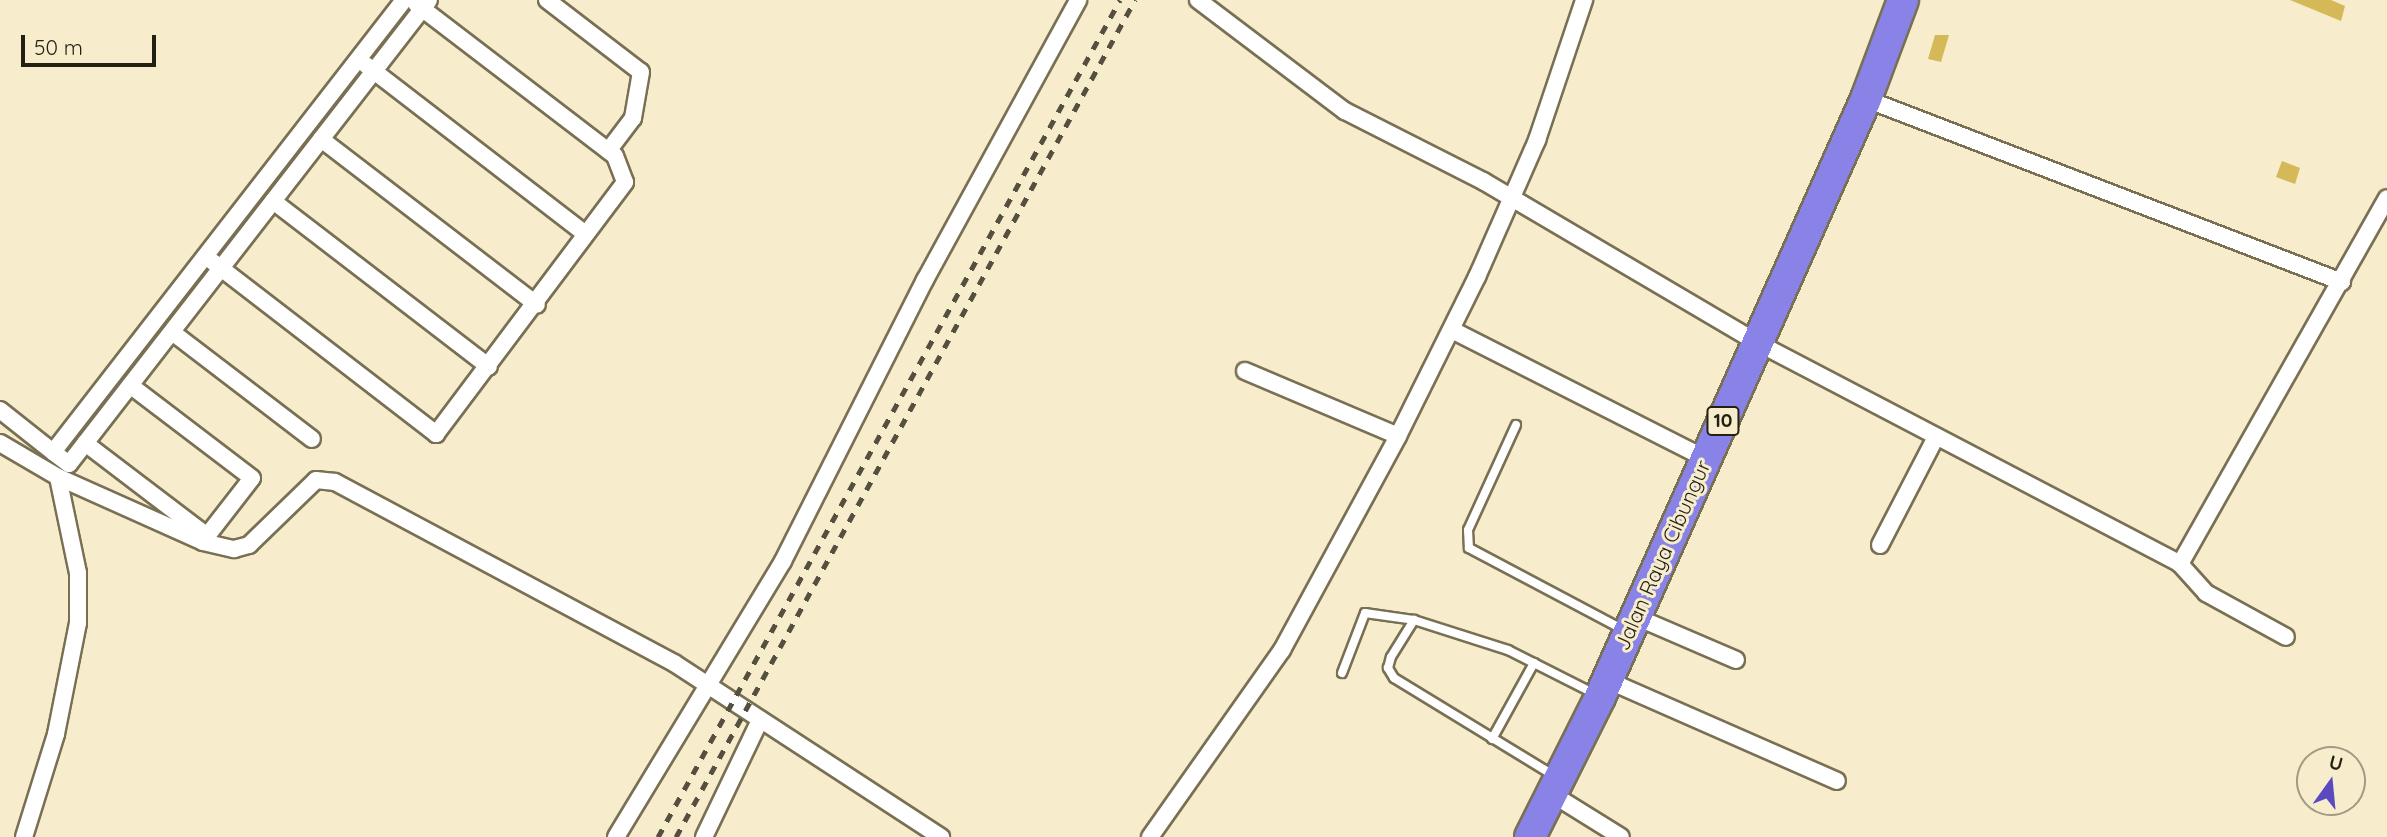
<!DOCTYPE html>
<style>
body{margin:0}
#map{position:relative;width:2387px;height:837px;overflow:hidden;background:#f7edcd;font-family:Quicksand,sans-serif}
div>[style]{position:absolute}
.building>*{inset:0;background:#d5b958}
.roads{filter:drop-shadow(2px 0 #797054) drop-shadow(-2px 0 #797054) drop-shadow(0 2px #797054) drop-shadow(0 -2px #797054)}
.lane>*{height:8px;margin:-4px;padding:0 4px;transform-origin:4px;border-radius:4px;background:#fff}
.street>*{height:16px;margin:-8px;padding:0 8px;transform-origin:8px;border-radius:8px;background:#fff}
.highway>*{height:30px;margin:-15px;padding:0 15px;transform-origin:15px;border-radius:15px;background:#8983e7}
.rail>*{height:5px;margin-top:-2.5px;transform-origin:0;background:repeating-linear-gradient(90deg,#544f3f 0 9px,transparent 0 18px)}
span{translate:-50% -50%;white-space:nowrap;text-align:center;line-height:1.15;-webkit-text-stroke:6px #f7edcd;paint-order:stroke}
.shield-label span{padding:2px 5px;background:#f7edcd;border:2px solid;border-radius:5px;-webkit-text-stroke-width:0}
.shield-label{font-size:19px;color:#221f13;font-weight:700}
.street-label{font-size:21px;color:#221f13}
.north{position:absolute;left:2296px;top:746px;width:70px;height:70px;box-sizing:border-box;background:#f7edcd;border:2px solid #a29b83;border-radius:50%;rotate:15deg;font-size:19px;font-weight:700;line-height:28px;text-align:center;color:#221f13}
.north::after{content:'';display:block;margin:auto;width:24px;height:32px;background:#5a49c1;clip-path:polygon(50% 0,100% 100%,50% 72%,0 100%)}
.scale{position:absolute;left:21px;top:35px;width:135px;height:32px;box-sizing:border-box;border:4px solid #221f13;border-top:0;padding-left:9px;font-size:21px;line-height:24px;white-space:nowrap;color:#221f13;-webkit-text-stroke:5px #f7edcd;paint-order:stroke}
</style>
<div id="map">
<div class="building">
<div style="clip-path:polygon(2290px 0,2331px 0,2345px 6px,2341px 21px)"></div>
<div style="clip-path:polygon(1935px 35px,1949px 35px,1941px 62px,1928px 59px)"></div>
<div style="clip-path:polygon(2282px 161px,2300px 168px,2295px 184px,2276px 177px)"></div>
</div>
<div class="roads">
<div class="lane">
<div style="left:1516px;top:425px;width:115px;rotate:114.6deg"></div>
<div style="left:1468px;top:530px;width:18px;rotate:87deg"></div>
<div style="left:1469px;top:548px;width:175px;rotate:27.9deg"></div>
<div style="left:1342px;top:673px;width:64px;rotate:-69deg"></div>
<div style="left:1365px;top:613px;width:49px;rotate:8.1deg"></div>
<div style="left:1492px;top:739px;width:87px;rotate:-61.1deg"></div>
<div style="left:1553px;top:775px;width:186px;rotate:-148.6deg"></div>
<div style="left:1394px;top:678px;width:12px;rotate:-121deg"></div>
<div style="left:1388px;top:668px;width:11px;rotate:-75deg"></div>
<div style="left:1391px;top:657px;width:44px;rotate:-58.1deg"></div>
<div style="left:1414px;top:620px;width:99px;rotate:17.7deg"></div>
<div style="left:1508px;top:650px;width:97px;rotate:26.8deg"></div>
</div>
<div class="street">
<div style="left:404px;top:0;width:572px;rotate:127.83deg"></div>
<div style="left:53px;top:452px;width:20px;rotate:37deg"></div>
<div style="left:69px;top:464px;width:587px;rotate:-52.19deg"></div>
<div style="left:547px;top:0;width:118px;rotate:37.5deg"></div>
<div style="left:641px;top:72px;width:47px;rotate:99.9deg"></div>
<div style="left:633px;top:118px;width:41px;rotate:127.1deg"></div>
<div style="left:1198px;top:0;width:184px;rotate:37.1deg"></div>
<div style="left:1345px;top:111px;width:155px;rotate:26.9deg"></div>
<div style="left:1483px;top:181px;width:319px;rotate:30.5deg"></div>
<div style="left:1758px;top:343px;width:476px;rotate:27.6deg"></div>
<div style="left:2180px;top:564px;width:39px;rotate:48deg"></div>
<div style="left:2206px;top:593px;width:91px;rotate:28.8deg"></div>
<div style="left:366px;top:65px;width:274px;rotate:37.6deg"></div>
<div style="left:1866px;top:99px;width:510px;rotate:21.03deg"></div>
<div style="left:321px;top:139px;width:272px;rotate:37.5deg"></div>
<div style="left:273px;top:201px;width:272px;rotate:37.5deg"></div>
<div style="left:213px;top:262px;width:282px;rotate:37.6deg"></div>
<div style="left:436px;top:434px;width:315px;rotate:-53.1deg"></div>
<div style="left:625px;top:182px;width:28px;rotate:-111deg"></div>
<div style="left:615px;top:156px;width:250px;rotate:-142.6deg"></div>
<div style="left:1452px;top:330px;width:285px;rotate:26.9deg"></div>
<div style="left:172px;top:332px;width:176px;rotate:37.4deg"></div>
<div style="left:1245px;top:371px;width:166px;rotate:23deg"></div>
<div style="left:0;top:410px;width:68px;rotate:38.4deg"></div>
<div style="left:0;top:443px;width:67px;rotate:30.4deg"></div>
<div style="left:58px;top:477px;width:159px;rotate:24.1deg"></div>
<div style="left:203px;top:542px;width:32px;rotate:13deg"></div>
<div style="left:234px;top:549px;width:16px;rotate:-15deg"></div>
<div style="left:249px;top:545px;width:93px;rotate:-44.1deg"></div>
<div style="left:316px;top:480px;width:19px;rotate:6deg"></div>
<div style="left:335px;top:482px;width:384px;rotate:28.1deg"></div>
<div style="left:674px;top:663px;width:319px;rotate:33.1deg"></div>
<div style="left:85px;top:443px;width:153px;rotate:37.3deg"></div>
<div style="left:207px;top:536px;width:73px;rotate:-52.2deg"></div>
<div style="left:252px;top:478px;width:153px;rotate:-142.7deg"></div>
<div style="left:1880px;top:545px;width:122px;rotate:-62.6deg"></div>
<div style="left:2180px;top:564px;width:420px;rotate:-60.5deg"></div>
<div style="left:1634px;top:616px;width:111px;rotate:23.3deg"></div>
<div style="left:1607px;top:680px;width:251px;rotate:23.7deg"></div>
<div style="left:1552px;top:794px;width:81px;rotate:31.9deg"></div>
<div style="left:24px;top:837px;width:108px;rotate:-72.7deg"></div>
<div style="left:56px;top:734px;width:113px;rotate:-78.8deg"></div>
<div style="left:78px;top:623px;width:50px;rotate:-90deg"></div>
<div style="left:78px;top:573px;width:98px;rotate:-101.8deg"></div>
<div style="left:616px;top:837px;width:323px;rotate:-58.8deg"></div>
<div style="left:783px;top:561px;width:315px;rotate:-63.2deg"></div>
<div style="left:925px;top:280px;width:319px;rotate:-61.3deg"></div>
<div style="left:704px;top:837px;width:130px;rotate:-64.4deg"></div>
<div style="left:1150px;top:837px;width:229px;rotate:-54.8deg"></div>
<div style="left:1282px;top:650px;width:243px;rotate:-61.5deg"></div>
<div style="left:1398px;top:436px;width:178px;rotate:-63.6deg"></div>
<div style="left:1477px;top:277px;width:150px;rotate:-66.3deg"></div>
<div style="left:1537px;top:140px;width:148px;rotate:-71.4deg"></div>
</div>
<div class="highway">
<div style="left:1530px;top:837px;width:157px;rotate:-63.4deg"></div>
<div style="left:1600px;top:697px;width:654px;rotate:-66.02deg"></div>
<div style="left:1866px;top:99px;width:106px;rotate:-69.5deg"></div>
</div>
</div>
<div class="rail">
<div style="left:658px;top:837px;width:956px;rotate:-61.1deg"></div>
<div style="left:676px;top:837px;width:955px;rotate:-61.26deg"></div>
</div>
<div class="shield-label">
<span style="left:1723px;top:421px">10</span>
</div>
<div class="street-label">
<span style="left:1662px;top:555px;rotate:-66deg">Jalan Raya Cibungur</span>
</div>
<div class="north">U</div>
<div class="scale">50 m</div>
</div>
